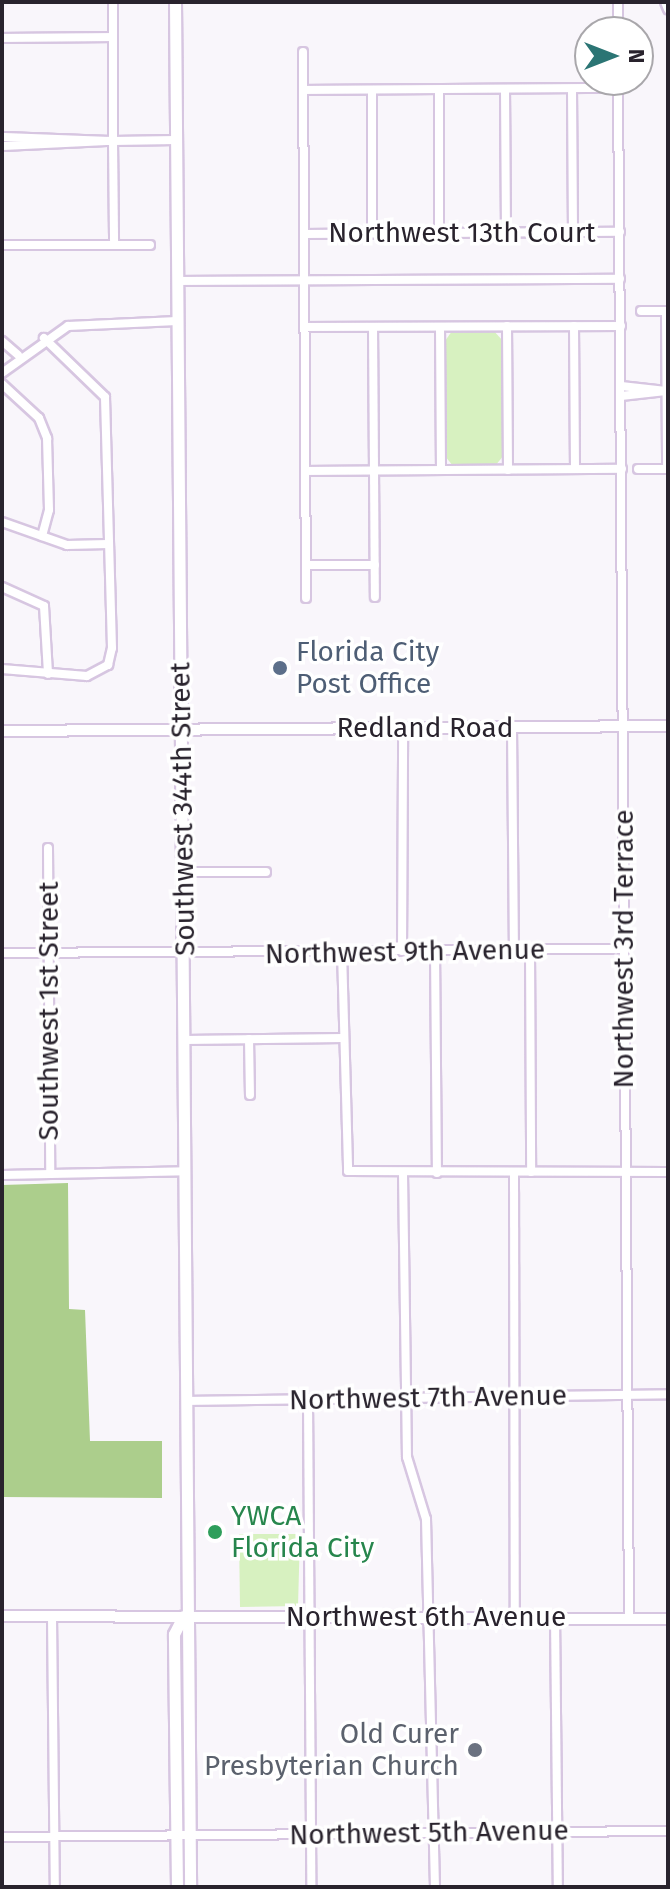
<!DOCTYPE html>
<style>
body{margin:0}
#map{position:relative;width:670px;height:1889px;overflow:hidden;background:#f9f6fb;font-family:"Fira Sans",sans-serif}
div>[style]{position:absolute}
.green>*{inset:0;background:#d7f1c0}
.forest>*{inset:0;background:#acce8c}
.roads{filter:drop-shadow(2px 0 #d7c6e1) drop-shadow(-2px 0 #d7c6e1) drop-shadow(0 2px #d7c6e1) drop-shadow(0 -2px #d7c6e1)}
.minor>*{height:8px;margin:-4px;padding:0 4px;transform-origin:4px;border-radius:4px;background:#fff}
.tertiary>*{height:10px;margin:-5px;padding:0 5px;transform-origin:5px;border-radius:5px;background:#fff}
.secondary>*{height:11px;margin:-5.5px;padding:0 5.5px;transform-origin:5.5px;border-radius:5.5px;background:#fff}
.dots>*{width:22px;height:22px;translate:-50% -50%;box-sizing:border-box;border:4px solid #fff;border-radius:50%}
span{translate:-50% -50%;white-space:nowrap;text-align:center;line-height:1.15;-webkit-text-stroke:7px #fff;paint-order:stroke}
.street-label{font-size:28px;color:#29232d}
.service-label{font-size:28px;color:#4e5e75}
.left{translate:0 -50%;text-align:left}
.leisure-label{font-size:28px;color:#27864d}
.worship-label{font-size:28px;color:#5b616d}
.right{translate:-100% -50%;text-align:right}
.frame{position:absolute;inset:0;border:4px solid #29232d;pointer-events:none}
.north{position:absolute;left:574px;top:16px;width:80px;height:80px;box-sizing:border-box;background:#fff;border:2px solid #a9a7ab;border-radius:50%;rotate:90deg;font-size:22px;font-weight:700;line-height:32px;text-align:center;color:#29232d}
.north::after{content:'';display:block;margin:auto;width:28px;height:36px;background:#2b7574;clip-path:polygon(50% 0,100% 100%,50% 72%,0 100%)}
</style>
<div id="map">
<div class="green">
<div style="clip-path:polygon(452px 331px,493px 330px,503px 341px,504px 455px,495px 466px,453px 466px,445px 456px,445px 341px)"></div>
<div style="clip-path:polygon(239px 1534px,300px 1534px,298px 1606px,240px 1607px)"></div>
</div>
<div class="forest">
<div style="clip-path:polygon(68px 1183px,69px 1309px,85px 1310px,90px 1441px,162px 1441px,162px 1498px,2px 1497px,2px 1185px)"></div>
</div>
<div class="roads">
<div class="minor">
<div style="left:113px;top:2px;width:139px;rotate:90deg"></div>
<div style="left:113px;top:141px;width:63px;rotate:-0.9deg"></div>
<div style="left:618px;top:2px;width:30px;rotate:90deg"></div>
<div style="left:665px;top:2px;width:8px;rotate:67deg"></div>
<div style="left:2px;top:38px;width:111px;rotate:-0.5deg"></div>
<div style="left:303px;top:52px;width:546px;rotate:89.69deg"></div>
<div style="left:618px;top:80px;width:1538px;rotate:89.59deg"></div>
<div style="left:505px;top:89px;width:144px;rotate:89.6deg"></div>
<div style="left:572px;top:89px;width:143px;rotate:89.6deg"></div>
<div style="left:303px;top:90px;width:315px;rotate:-0.4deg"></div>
<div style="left:372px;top:90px;width:143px;rotate:90deg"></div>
<div style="left:439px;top:90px;width:143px;rotate:90deg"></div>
<div style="left:2px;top:137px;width:111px;rotate:2.1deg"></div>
<div style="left:113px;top:141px;width:104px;rotate:89.4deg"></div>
<div style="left:2px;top:146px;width:106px;rotate:-2.7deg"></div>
<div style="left:304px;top:234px;width:316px;rotate:-0.4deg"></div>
<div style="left:2px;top:245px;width:148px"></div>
<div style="left:177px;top:281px;width:443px;rotate:-0.3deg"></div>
<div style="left:641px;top:311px;width:27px"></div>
<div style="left:666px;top:311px;width:158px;rotate:89.6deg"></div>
<div style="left:507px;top:326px;width:144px;rotate:89.6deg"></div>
<div style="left:574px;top:326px;width:143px;rotate:89.6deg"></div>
<div style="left:305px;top:327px;width:316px;rotate:-0.2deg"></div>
<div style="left:373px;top:327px;width:270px;rotate:89.6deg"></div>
<div style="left:440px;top:327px;width:143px;rotate:89.6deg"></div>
<div style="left:2px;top:341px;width:21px;rotate:41deg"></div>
<div style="left:2px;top:373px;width:81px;rotate:-35.5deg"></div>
<div style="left:68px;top:326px;width:109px;rotate:-2.6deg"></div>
<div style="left:2px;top:384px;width:50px;rotate:42.6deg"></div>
<div style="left:39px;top:418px;width:22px;rotate:68deg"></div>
<div style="left:47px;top:438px;width:72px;rotate:88.4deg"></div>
<div style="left:49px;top:510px;width:27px;rotate:105deg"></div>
<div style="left:621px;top:396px;width:45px;rotate:-6.3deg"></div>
<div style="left:666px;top:391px;width:45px;rotate:-173.7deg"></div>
<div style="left:638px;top:469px;width:30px"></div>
<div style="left:306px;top:471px;width:316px;rotate:-0.4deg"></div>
<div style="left:2px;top:522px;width:69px;rotate:19.5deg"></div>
<div style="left:67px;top:545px;width:41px;rotate:-1.4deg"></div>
<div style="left:306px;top:565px;width:69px"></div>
<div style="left:2px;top:587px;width:46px;rotate:24.3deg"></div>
<div style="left:44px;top:606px;width:68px;rotate:86.6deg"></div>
<div style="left:2px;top:669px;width:85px;rotate:4.7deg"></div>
<div style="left:87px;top:676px;width:24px;rotate:-28deg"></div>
<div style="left:108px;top:665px;width:17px;rotate:-77deg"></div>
<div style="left:112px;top:648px;width:251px;rotate:-91.6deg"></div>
<div style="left:105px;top:397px;width:85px;rotate:-136deg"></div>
<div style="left:512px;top:727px;width:223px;rotate:89.5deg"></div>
<div style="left:48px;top:848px;width:326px;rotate:89.6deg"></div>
<div style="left:185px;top:872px;width:81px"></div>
<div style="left:435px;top:950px;width:223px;rotate:89.5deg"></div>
<div style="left:530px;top:950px;width:222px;rotate:89.7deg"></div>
<div style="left:342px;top:951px;width:220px;rotate:88.4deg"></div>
<div style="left:348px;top:1171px;width:320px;rotate:0.2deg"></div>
<div style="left:402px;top:951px;width:223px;rotate:-89.7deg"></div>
<div style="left:2px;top:953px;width:622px;rotate:-0.37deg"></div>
<div style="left:249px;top:1039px;width:56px;rotate:89deg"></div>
<div style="left:185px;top:1040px;width:158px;rotate:-0.7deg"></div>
<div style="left:403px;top:1173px;width:284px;rotate:89.2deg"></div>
<div style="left:407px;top:1457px;width:65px;rotate:73deg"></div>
<div style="left:426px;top:1519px;width:368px;rotate:88.6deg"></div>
<div style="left:514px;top:1173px;width:444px;rotate:89.9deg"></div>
<div style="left:2px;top:1175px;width:184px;rotate:-1.2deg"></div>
<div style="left:187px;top:1401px;width:481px;rotate:-0.8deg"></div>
<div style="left:308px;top:1401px;width:486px;rotate:89.6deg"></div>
<div style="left:52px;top:1616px;width:271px;rotate:89.4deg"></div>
<div style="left:555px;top:1616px;width:271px;rotate:89.4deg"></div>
<div style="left:2px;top:1837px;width:666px;rotate:-0.52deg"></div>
</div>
<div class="tertiary">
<div style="left:2px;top:731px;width:666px;rotate:-0.43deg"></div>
<div style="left:2px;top:1616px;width:666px;rotate:0.26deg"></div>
</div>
<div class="secondary">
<div style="left:175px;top:2px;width:1885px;rotate:89.54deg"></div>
<div style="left:177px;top:1887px;width:253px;rotate:-90.7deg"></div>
<div style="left:174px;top:1634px;width:20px;rotate:-63deg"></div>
</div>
</div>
<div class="dots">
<div style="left:280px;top:668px;background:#5c6f8a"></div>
<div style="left:215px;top:1532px;background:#2e9e5b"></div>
<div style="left:475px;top:1750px;background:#6b7280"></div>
</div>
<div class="street-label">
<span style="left:462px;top:233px">Northwest 13th Court</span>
<span style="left:425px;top:728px">Redland Road</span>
<span style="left:183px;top:809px;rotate:-91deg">Southwest 344th Street</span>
<span style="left:624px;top:949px;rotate:-90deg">Northwest 3rd Terrace</span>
<span style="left:405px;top:952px;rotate:-1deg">Northwest 9th Avenue</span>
<span style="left:49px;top:1011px;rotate:-90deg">Southwest 1st Street</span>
<span style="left:428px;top:1398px;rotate:-1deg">Northwest 7th Avenue</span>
<span style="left:426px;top:1617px">Northwest 6th Avenue</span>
<span style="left:429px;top:1833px;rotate:-1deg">Northwest 5th Avenue</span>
</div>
<div class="service-label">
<span class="left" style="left:296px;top:668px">Florida City<br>Post Office</span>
</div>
<div class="leisure-label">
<span class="left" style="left:231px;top:1532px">YWCA<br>Florida City</span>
</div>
<div class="worship-label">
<span class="right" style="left:459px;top:1750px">Old Curer<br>Presbyterian Church</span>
</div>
<div class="frame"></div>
<div class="north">N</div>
</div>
